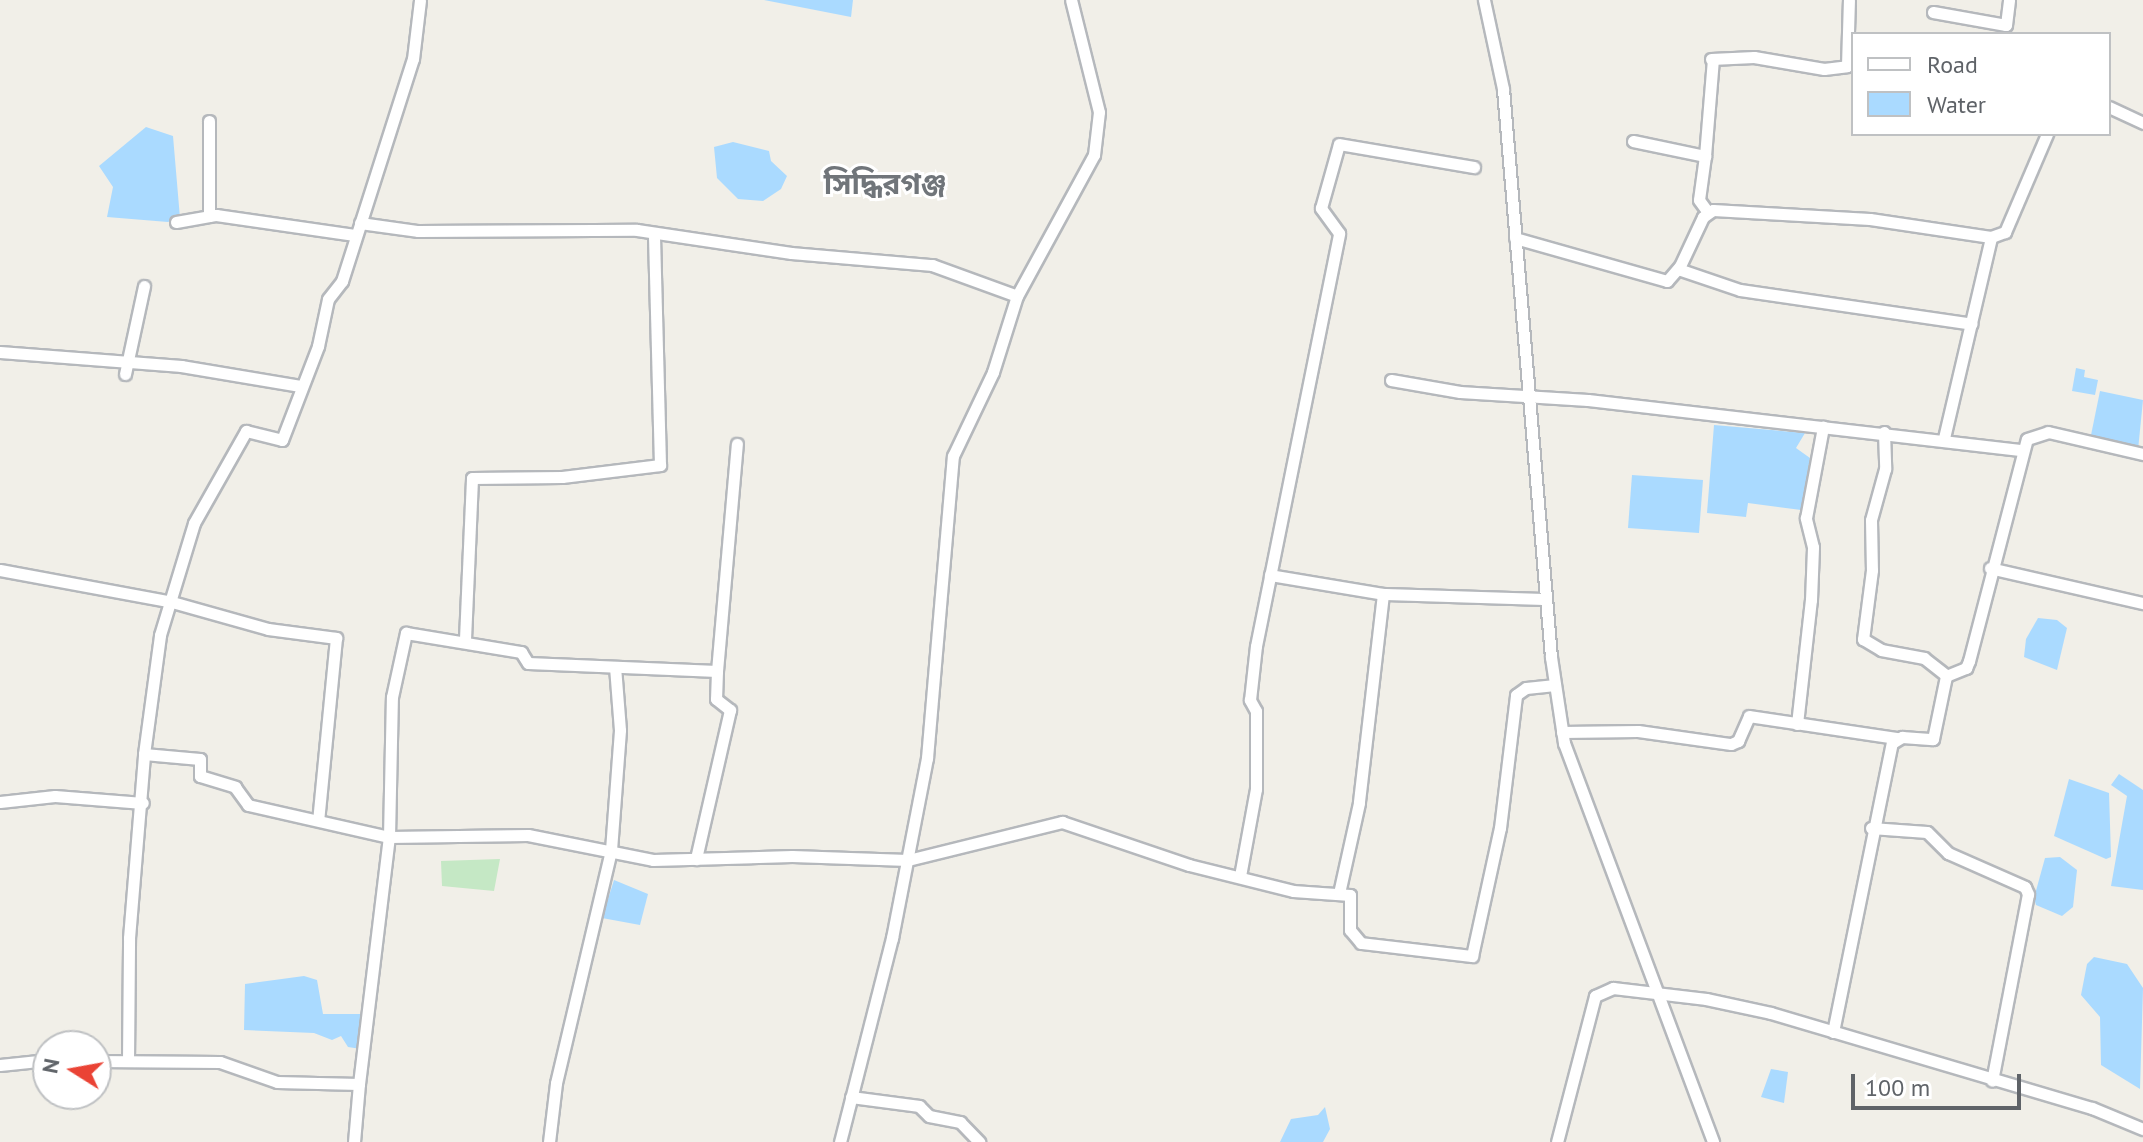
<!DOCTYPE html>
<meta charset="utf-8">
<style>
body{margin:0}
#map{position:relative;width:2143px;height:1142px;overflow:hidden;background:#f1efe8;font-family:"PT Sans","Noto Sans Bengali",sans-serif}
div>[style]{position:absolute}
.green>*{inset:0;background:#c5e8c5}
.water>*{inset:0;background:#aadaff}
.roads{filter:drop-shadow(2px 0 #b5b8bc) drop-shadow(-2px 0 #b5b8bc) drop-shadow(0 2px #b5b8bc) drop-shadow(0 -2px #b5b8bc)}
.minor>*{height:11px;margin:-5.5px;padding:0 5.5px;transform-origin:5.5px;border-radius:5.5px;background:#fff}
span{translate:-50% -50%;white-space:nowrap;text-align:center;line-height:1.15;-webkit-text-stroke:6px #fff;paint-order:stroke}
.district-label{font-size:30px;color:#70757a;font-weight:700}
.legend{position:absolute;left:1851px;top:32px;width:260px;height:104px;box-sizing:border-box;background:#fff;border:2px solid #bfc1c3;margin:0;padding:10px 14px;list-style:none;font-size:24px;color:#5f6368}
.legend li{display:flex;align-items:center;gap:16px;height:40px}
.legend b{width:40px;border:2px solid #bfc1c3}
.north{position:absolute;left:32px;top:1030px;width:80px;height:80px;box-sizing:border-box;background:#fff;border:2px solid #bfc1c3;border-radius:50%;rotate:281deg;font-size:22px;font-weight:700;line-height:32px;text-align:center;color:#5f6368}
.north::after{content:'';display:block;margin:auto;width:28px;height:36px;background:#ea4335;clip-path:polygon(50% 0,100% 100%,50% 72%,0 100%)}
.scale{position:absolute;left:1851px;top:1074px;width:170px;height:36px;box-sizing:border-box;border:4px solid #5f6368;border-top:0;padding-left:10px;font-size:24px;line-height:28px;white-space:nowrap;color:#5f6368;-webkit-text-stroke:6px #fff;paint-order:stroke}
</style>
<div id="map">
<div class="green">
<div style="clip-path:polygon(500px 859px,494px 891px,442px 886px,441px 861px)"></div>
</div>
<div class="water">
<div style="clip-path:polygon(764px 0,853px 0,851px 17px)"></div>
<div style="clip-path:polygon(146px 127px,173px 136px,180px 218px,168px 222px,107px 217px,113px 187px,99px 166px)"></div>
<div style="clip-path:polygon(733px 142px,769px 151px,771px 161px,787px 176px,781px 189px,763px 201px,738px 199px,717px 178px,714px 147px)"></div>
<div style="clip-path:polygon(2076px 368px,2085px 370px,2084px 377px,2098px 380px,2095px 395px,2072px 391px)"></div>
<div style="clip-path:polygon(2100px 391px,2143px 400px,2138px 450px,2090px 440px)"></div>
<div style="clip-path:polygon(1714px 425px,1805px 433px,1796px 448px,1810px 458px,1801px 510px,1748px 503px,1746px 517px,1707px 513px)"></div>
<div style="clip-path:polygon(1632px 475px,1703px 480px,1699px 533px,1628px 528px)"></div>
<div style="clip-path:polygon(2038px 618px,2057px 620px,2067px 628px,2057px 670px,2024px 657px,2026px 639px)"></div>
<div style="clip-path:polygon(2119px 774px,2143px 790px,2143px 890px,2111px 886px,2127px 796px,2111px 785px)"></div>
<div style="clip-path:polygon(2069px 779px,2109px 793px,2111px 857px,2106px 859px,2054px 836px)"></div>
<div style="clip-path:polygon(2060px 857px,2077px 870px,2073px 907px,2062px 916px,2036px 905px,2034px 898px,2045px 858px)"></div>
<div style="clip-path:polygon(614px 880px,648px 894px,640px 925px,602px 918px)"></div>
<div style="clip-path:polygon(2094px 957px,2127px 964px,2143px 988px,2140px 1089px,2101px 1065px,2100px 1017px,2081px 995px,2087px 964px)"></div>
<div style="clip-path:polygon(304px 976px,317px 980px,323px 1014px,364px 1014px,361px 1049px,348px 1047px,341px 1036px,332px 1040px,314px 1033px,244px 1030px,245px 984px)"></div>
<div style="clip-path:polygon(1771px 1069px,1788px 1072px,1784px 1103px,1761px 1097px)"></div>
<div style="clip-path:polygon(1325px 1107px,1330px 1129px,1323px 1142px,1280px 1142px,1291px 1119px,1318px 1115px)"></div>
</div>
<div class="roads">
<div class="minor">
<div style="left:1484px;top:0;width:91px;rotate:77.9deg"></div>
<div style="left:1503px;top:89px;width:570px;rotate:85.17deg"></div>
<div style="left:1551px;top:657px;width:87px;rotate:81.4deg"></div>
<div style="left:1564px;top:743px;width:426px;rotate:69.5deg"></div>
<div style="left:1933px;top:12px;width:74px;rotate:10.1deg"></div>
<div style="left:2006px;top:25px;width:25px;rotate:-83deg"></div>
<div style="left:1711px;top:59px;width:43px;rotate:-2.7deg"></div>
<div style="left:1754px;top:57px;width:71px;rotate:9.7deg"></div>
<div style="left:1824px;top:69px;width:23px;rotate:-7deg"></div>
<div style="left:1847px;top:66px;width:66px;rotate:-88.3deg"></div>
<div style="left:2109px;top:107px;width:38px;rotate:25deg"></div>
<div style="left:1633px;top:141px;width:74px;rotate:11.8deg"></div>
<div style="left:1705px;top:156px;width:44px;rotate:97.8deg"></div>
<div style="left:1699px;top:200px;width:14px;rotate:54deg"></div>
<div style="left:1705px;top:156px;width:97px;rotate:-85.3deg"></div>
<div style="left:209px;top:216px;width:95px;rotate:-90deg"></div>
<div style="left:176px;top:222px;width:41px;rotate:-9.9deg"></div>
<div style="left:216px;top:215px;width:140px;rotate:8.2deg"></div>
<div style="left:360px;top:223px;width:59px;rotate:7.9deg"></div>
<div style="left:418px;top:231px;width:219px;rotate:-0.3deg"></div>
<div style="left:637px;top:230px;width:156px;rotate:8.5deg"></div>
<div style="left:791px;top:253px;width:142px;rotate:4.9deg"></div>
<div style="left:932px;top:265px;width:90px;rotate:20deg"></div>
<div style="left:1515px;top:238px;width:158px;rotate:15.8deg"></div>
<div style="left:1667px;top:281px;width:20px;rotate:-49deg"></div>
<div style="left:1680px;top:266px;width:54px;rotate:-64.9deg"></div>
<div style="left:1703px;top:217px;width:12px;rotate:-35deg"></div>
<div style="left:1713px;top:210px;width:157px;rotate:3.3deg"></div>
<div style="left:1870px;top:219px;width:122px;rotate:8.5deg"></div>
<div style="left:1678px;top:269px;width:65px;rotate:18.7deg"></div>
<div style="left:1740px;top:290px;width:234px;rotate:8.3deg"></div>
<div style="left:0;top:352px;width:182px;rotate:4.4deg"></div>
<div style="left:181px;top:366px;width:121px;rotate:9.5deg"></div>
<div style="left:125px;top:374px;width:90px;rotate:-77.8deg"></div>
<div style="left:1391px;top:380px;width:70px;rotate:9.9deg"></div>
<div style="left:1460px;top:392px;width:128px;rotate:3.6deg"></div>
<div style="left:1588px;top:400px;width:437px;rotate:6.6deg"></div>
<div style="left:1884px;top:432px;width:37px;rotate:88deg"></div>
<div style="left:1885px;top:469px;width:53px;rotate:105.4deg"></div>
<div style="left:1871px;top:520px;width:50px;rotate:88.9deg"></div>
<div style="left:1872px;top:570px;width:70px;rotate:97.4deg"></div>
<div style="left:1863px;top:639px;width:21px;rotate:31deg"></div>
<div style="left:1881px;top:650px;width:44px;rotate:10.5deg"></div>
<div style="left:1924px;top:658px;width:29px;rotate:38deg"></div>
<div style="left:1944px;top:438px;width:206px;rotate:-76.8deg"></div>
<div style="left:1991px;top:237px;width:15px;rotate:-20deg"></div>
<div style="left:2005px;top:232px;width:107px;rotate:-66.8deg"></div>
<div style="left:1990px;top:568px;width:157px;rotate:12.9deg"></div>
<div style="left:0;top:570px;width:175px;rotate:10.5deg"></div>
<div style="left:172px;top:602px;width:100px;rotate:15.7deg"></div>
<div style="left:268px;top:629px;width:69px;rotate:7.5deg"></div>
<div style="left:336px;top:638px;width:183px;rotate:95.6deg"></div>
<div style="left:1270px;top:575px;width:115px;rotate:9.5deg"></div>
<div style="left:1383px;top:594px;width:210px;rotate:96.6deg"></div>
<div style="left:1359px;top:803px;width:92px;rotate:102.5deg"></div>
<div style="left:1383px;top:594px;width:163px;rotate:1.8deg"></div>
<div style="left:465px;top:639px;width:161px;rotate:-87.5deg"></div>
<div style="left:472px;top:478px;width:90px;rotate:-0.6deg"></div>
<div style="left:562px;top:477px;width:99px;rotate:-7deg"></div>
<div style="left:660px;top:465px;width:232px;rotate:-91.5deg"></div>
<div style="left:717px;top:671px;width:228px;rotate:-85deg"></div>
<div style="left:1797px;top:724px;width:125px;rotate:-83.6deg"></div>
<div style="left:1811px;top:600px;width:53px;rotate:-87.8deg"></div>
<div style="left:1813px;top:547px;width:30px;rotate:-104deg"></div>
<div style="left:1806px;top:518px;width:93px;rotate:-79.4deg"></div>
<div style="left:1562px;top:732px;width:76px;rotate:-0.8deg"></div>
<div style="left:1638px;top:731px;width:94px;rotate:8deg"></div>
<div style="left:1731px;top:744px;width:8px;rotate:-23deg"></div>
<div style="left:1738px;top:741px;width:27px;rotate:-66deg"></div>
<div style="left:1749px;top:716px;width:150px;rotate:8.5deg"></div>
<div style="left:144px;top:754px;width:56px;rotate:5.1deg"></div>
<div style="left:200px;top:759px;width:17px;rotate:90deg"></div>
<div style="left:200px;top:776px;width:37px;rotate:17deg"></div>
<div style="left:235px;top:787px;width:22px;rotate:54deg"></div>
<div style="left:248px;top:805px;width:145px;rotate:12.8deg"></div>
<div style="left:389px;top:837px;width:139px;rotate:-0.8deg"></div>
<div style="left:528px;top:835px;width:127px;rotate:11.3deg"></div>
<div style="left:653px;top:860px;width:139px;rotate:-1.6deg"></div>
<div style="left:792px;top:856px;width:116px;rotate:2deg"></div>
<div style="left:908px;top:860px;width:159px;rotate:-13.9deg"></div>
<div style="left:1062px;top:822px;width:134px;rotate:18.7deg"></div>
<div style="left:1189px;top:865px;width:107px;rotate:14deg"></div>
<div style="left:1293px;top:891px;width:57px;rotate:4deg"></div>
<div style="left:1350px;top:895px;width:35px;rotate:90deg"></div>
<div style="left:1350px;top:930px;width:17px;rotate:50deg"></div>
<div style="left:1361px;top:943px;width:112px;rotate:6.7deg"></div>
<div style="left:1472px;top:956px;width:131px;rotate:-77.7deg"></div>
<div style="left:1500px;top:828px;width:134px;rotate:-83.1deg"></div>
<div style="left:1516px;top:695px;width:12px;rotate:-35deg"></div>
<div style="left:1526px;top:688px;width:29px;rotate:-6deg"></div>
<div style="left:0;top:802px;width:55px;rotate:-6.2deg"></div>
<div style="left:55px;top:796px;width:88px;rotate:4.5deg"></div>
<div style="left:1871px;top:828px;width:56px;rotate:4.1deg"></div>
<div style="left:1927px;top:832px;width:30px;rotate:45deg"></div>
<div style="left:1948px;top:853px;width:84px;rotate:23.8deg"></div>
<div style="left:2025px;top:887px;width:8px;rotate:67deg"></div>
<div style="left:2028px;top:894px;width:190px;rotate:100.9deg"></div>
<div style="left:1240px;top:876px;width:88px;rotate:-79.6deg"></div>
<div style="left:1256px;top:789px;width:78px;rotate:-90deg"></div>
<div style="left:1256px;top:711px;width:13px;rotate:-119deg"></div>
<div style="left:1250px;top:700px;width:54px;rotate:-83.7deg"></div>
<div style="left:1256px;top:646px;width:421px;rotate:-78.6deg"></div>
<div style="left:1339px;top:233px;width:31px;rotate:-126deg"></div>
<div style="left:1321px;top:208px;width:66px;rotate:-74.3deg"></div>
<div style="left:1339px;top:144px;width:137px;rotate:9.7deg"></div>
<div style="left:1833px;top:1032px;width:295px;rotate:-78.5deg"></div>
<div style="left:1892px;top:743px;width:12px;rotate:-31deg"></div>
<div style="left:1902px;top:737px;width:31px;rotate:4deg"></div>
<div style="left:1933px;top:739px;width:64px;rotate:-78.3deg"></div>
<div style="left:1946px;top:676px;width:22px;rotate:-22deg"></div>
<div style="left:1966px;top:668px;width:8px;rotate:-67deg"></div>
<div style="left:1969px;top:661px;width:229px;rotate:-75.4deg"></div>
<div style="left:2027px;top:439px;width:22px;rotate:-18deg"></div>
<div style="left:2048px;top:432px;width:98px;rotate:13deg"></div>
<div style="left:96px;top:1061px;width:124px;rotate:0.5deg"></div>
<div style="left:220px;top:1062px;width:60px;rotate:19.3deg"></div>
<div style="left:277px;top:1082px;width:82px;rotate:1.4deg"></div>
<div style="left:359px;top:1084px;width:249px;rotate:-83.1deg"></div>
<div style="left:389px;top:837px;width:140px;rotate:-88.8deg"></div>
<div style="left:392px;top:697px;width:66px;rotate:-77.7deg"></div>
<div style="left:406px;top:633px;width:117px;rotate:9.4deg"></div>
<div style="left:521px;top:652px;width:13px;rotate:58deg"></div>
<div style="left:528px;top:663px;width:189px;rotate:2.4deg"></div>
<div style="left:717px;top:671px;width:28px;rotate:92deg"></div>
<div style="left:716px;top:699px;width:18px;rotate:38deg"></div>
<div style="left:730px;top:710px;width:153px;rotate:102.9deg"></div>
<div style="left:128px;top:1061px;width:123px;rotate:-89.5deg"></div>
<div style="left:129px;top:938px;width:185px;rotate:-85.3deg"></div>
<div style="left:144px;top:754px;width:120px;rotate:-82.3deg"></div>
<div style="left:160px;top:635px;width:117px;rotate:-73.1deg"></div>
<div style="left:194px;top:523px;width:106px;rotate:-60.5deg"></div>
<div style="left:246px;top:431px;width:37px;rotate:14deg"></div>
<div style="left:282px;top:440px;width:101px;rotate:-69deg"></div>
<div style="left:318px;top:346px;width:48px;rotate:-78deg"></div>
<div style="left:328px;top:299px;width:23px;rotate:-52deg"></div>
<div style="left:342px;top:281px;width:233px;rotate:-72.3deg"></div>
<div style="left:413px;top:59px;width:59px;rotate:-83.2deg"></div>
<div style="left:0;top:1065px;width:48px;rotate:-5.9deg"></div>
<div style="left:851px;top:1097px;width:69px;rotate:7.5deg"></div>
<div style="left:919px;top:1106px;width:14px;rotate:45deg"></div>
<div style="left:929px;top:1116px;width:32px;rotate:11deg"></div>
<div style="left:960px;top:1122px;width:28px;rotate:46deg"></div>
<div style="left:354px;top:1142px;width:58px;rotate:-85.1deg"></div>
<div style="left:549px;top:1142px;width:59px;rotate:-83.2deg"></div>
<div style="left:556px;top:1083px;width:239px;rotate:-76.7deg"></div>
<div style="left:611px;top:850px;width:120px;rotate:-85.7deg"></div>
<div style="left:620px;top:730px;width:63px;rotate:-94.5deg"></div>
<div style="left:840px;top:1142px;width:211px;rotate:-75.7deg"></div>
<div style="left:892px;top:938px;width:183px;rotate:-79deg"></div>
<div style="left:927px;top:758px;width:303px;rotate:-85.1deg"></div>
<div style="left:953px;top:456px;width:93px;rotate:-64.5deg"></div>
<div style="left:993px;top:372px;width:80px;rotate:-72.5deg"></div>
<div style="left:1017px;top:296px;width:161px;rotate:-61.4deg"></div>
<div style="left:1094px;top:155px;width:43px;rotate:-83.4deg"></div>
<div style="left:1099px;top:112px;width:115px;rotate:-104deg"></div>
<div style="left:1557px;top:1142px;width:151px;rotate:-75.4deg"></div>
<div style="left:1595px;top:996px;width:20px;rotate:-24deg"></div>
<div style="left:1613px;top:988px;width:94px;rotate:6.7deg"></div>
<div style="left:1706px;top:999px;width:66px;rotate:12.2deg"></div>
<div style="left:1771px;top:1013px;width:335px;rotate:16.5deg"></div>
<div style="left:2092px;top:1108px;width:55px;rotate:22.4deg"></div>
</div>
</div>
<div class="district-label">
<span style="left:885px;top:183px">সিদ্ধিরগঞ্জ</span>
</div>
<ul class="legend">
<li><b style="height:10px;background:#fff"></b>Road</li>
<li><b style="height:22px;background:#aadaff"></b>Water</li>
</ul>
<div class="north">N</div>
<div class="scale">100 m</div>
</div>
